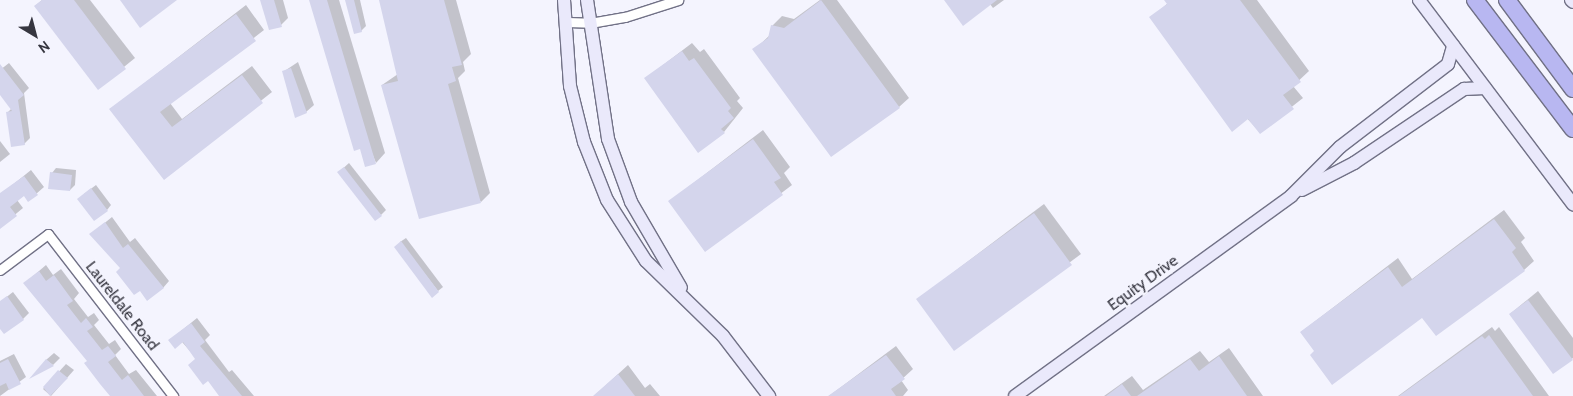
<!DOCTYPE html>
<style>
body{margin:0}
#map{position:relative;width:1573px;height:396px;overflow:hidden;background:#f4f4fe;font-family:Cabin,sans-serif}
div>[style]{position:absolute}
.shadow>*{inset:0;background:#0003}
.building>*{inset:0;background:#d4d5ec}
.roads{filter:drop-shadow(1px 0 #717186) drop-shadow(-1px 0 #717186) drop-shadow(0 1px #717186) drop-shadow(0 -1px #717186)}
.street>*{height:9px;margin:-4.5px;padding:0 4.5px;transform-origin:4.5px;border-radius:4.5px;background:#fff}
.secondary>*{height:12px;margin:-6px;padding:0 6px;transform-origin:6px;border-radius:6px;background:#eae9fb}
.highway>*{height:16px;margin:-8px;padding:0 8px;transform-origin:8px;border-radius:8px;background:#b8b7f1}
span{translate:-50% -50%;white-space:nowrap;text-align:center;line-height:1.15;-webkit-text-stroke:4.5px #f4f4fe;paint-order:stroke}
.street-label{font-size:16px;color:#363640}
.north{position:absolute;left:10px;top:10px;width:50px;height:50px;-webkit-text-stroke:4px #f4f4fe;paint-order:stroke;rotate:143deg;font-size:14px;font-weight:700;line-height:20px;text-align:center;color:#363640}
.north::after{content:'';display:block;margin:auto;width:18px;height:22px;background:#363640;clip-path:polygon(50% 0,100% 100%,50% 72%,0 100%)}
</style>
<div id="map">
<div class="shadow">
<div style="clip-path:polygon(42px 0,90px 0,135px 58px,98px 88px,35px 6px)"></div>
<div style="clip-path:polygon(262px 0,283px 0,288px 18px,281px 25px)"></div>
<div style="clip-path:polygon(310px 0,339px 0,385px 153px,376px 163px)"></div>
<div style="clip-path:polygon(346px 0,360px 0,366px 26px,361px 31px)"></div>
<div style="clip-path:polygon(380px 0,456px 0,471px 54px,463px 62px,465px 71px,458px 78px,490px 193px,481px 202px,382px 85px,398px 74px)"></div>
<div style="clip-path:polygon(820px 0,837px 0,909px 98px,899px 107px,754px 50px,770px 35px,772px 26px,782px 16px,794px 19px)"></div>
<div style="clip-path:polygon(945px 0,1004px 0,993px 8px,990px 4px)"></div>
<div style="clip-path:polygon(1165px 0,1257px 0,1309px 71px,1293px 86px,1303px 98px,1260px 132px,1151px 18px,1168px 3px)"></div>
<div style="clip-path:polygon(246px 5px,264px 30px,170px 103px,182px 119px,252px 66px,272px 92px,164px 178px,111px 109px)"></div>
<div style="clip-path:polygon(692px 43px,700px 52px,704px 49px,740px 98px,737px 101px,743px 108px,724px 132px,646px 78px)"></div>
<div style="clip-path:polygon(298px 62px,314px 105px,306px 112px,283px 72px)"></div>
<div style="clip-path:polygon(9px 63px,29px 88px,24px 93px,30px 138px,24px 144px,7px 113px,12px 108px,0 93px,0 70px)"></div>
<div style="clip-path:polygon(763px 130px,790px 167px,784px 173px,792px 185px,705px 251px,670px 201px)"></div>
<div style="clip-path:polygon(0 141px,10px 154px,0 162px)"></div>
<div style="clip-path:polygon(349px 163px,386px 210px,381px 215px,339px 172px)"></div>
<div style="clip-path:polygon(56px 168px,76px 170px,75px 185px,70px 190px,52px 173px)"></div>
<div style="clip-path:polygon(31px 170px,44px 187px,28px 201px,24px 195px,17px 200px,23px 208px,0 227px,0 195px)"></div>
<div style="clip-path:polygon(96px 185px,111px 205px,107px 210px,84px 194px)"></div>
<div style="clip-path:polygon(1044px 204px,1081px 254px,954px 349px,918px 299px)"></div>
<div style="clip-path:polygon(1504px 210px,1525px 238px,1521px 242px,1534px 261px,1524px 270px,1423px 316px,1315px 351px,1301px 332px,1398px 258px,1412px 279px)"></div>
<div style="clip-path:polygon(112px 217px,130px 242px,135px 238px,169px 281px,163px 288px,121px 268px,91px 234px)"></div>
<div style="clip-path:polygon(406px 238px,443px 287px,438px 291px,400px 242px)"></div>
<div style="clip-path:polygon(46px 265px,53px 275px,61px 269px,79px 293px,74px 299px,88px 317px,94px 313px,99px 320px,94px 325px,109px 344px,115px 340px,121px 349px,115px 355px,129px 374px,136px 370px,157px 396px,111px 396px,88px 361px,25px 283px)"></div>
<div style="clip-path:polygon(1538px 291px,1573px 338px,1573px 358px,1554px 372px,1510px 314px)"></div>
<div style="clip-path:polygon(13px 292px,29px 313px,23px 319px,0 327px,0 302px)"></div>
<div style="clip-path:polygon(197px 318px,210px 335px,205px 340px,229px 372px,232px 370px,254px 396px,220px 396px,196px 358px,176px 335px)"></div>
<div style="clip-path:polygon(1492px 327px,1495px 331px,1499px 327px,1549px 396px,1398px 396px)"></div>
<div style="clip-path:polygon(896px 346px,913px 369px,901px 380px,908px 390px,903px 396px,829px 396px)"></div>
<div style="clip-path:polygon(1229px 348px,1263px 396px,1104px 396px,1132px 376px,1143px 390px,1200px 351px,1209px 362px)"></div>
<div style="clip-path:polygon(54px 353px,60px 358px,53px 365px,46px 360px)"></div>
<div style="clip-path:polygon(14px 354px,26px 377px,0 396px,0 361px)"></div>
<div style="clip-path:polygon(66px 364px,74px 370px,51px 396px,43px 389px)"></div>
<div style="clip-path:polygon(628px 365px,645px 388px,650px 384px,660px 396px,594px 396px)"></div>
</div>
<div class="building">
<div style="clip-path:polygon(42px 0,74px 0,126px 69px,98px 90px,34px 6px)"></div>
<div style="clip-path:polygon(120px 0,177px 0,140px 28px)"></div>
<div style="clip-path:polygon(260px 0,274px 0,282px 27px,269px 30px)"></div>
<div style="clip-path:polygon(309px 0,327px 0,376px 164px,365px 167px,360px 149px,354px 151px)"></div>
<div style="clip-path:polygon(345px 0,354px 0,362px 32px,354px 34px)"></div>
<div style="clip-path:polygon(379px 0,444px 0,462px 65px,452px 67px,456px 81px,448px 84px,481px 203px,419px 219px,381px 85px,398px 81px)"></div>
<div style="clip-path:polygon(821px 0,900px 108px,831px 157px,752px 49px,768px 38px,771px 25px,784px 28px)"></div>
<div style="clip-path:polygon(944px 0,997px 0,963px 26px)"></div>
<div style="clip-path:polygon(1164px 0,1240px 0,1301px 82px,1283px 95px,1294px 109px,1260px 134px,1248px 119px,1232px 132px,1149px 17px,1167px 4px)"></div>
<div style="clip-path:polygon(236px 14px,256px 41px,160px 112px,172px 127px,242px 75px,263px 103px,164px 180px,109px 109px)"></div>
<div style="clip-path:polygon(682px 51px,689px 61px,694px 58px,731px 108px,728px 111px,734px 118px,721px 129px,725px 133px,698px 153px,644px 78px)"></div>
<div style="clip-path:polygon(0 64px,24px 95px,18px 100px,25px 145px,11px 147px,6px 112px,12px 111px,0 95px)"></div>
<div style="clip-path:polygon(291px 68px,307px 113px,295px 118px,282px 71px)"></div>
<div style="clip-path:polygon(753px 139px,781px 178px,774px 182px,783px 195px,705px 252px,668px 201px)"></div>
<div style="clip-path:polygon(344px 167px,382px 216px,375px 221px,337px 172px)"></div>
<div style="clip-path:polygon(50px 172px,72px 175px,70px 191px,48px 189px)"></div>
<div style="clip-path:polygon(24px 176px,38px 195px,28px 202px,24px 196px,10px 207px,17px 216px,0 229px,0 193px)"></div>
<div style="clip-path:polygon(91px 188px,108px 211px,94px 221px,77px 199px)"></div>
<div style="clip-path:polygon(1034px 213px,1072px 265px,954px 351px,916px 299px)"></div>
<div style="clip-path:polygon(1494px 219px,1516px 248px,1512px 252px,1525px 271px,1436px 336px,1422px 318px,1332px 385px,1310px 355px,1314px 351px,1300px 332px,1388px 267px,1402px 287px)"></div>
<div style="clip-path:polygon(105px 222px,123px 248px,128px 244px,164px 288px,147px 301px,140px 291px,134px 295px,116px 272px,120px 268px,89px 234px)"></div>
<div style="clip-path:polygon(401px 241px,439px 292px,432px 298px,394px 247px)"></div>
<div style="clip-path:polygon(39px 271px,46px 281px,54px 275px,73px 301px,67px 305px,81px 323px,86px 318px,93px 327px,87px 331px,102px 350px,108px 346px,116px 356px,108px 362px,122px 380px,128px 375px,144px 396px,110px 396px,100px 384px,84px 363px,87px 361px,23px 283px)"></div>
<div style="clip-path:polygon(7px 296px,24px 320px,4px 334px,0 329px,0 301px)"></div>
<div style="clip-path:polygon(1528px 300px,1573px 360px,1553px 374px,1509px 314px)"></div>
<div style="clip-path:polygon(191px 323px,205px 342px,200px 346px,242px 396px,219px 396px,208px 381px,203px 385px,188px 365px,195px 359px,183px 342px,175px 349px,168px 340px)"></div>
<div style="clip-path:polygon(1489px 335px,1533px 396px,1399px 396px,1482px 336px,1485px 339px)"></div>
<div style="clip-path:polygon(886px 355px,905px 379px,891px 389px,896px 396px,828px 396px)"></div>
<div style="clip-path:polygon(1219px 356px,1247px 396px,1137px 396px,1190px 359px,1199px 371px)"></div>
<div style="clip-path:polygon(8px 359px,21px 384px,9px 390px,6px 383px,0 386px,0 363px)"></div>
<div style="clip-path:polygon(46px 359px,54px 366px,29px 379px)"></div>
<div style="clip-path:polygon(58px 370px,68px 378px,50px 396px,43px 387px)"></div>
<div style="clip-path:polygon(618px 374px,635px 396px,593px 396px)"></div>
<div style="clip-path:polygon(1122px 384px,1131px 396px,1106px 396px)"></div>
</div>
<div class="roads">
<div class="street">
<div style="left:567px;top:22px;width:23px;rotate:2deg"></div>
<div style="left:590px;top:23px;width:36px;rotate:-10deg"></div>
<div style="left:625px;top:17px;width:56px;rotate:-17.8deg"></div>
<div style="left:0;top:270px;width:60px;rotate:-36.9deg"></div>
<div style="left:48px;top:234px;width:205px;rotate:52.3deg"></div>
</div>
<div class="secondary">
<div style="left:564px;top:0;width:86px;rotate:86deg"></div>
<div style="left:570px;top:86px;width:58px;rotate:76deg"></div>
<div style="left:584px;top:142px;width:62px;rotate:68.4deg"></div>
<div style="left:607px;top:200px;width:72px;rotate:57.4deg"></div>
<div style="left:646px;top:261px;width:107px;rotate:44.2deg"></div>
<div style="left:723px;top:336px;width:76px;rotate:52.5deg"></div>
<div style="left:587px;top:0;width:141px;rotate:81.4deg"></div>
<div style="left:608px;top:139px;width:67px;rotate:69.9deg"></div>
<div style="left:631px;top:202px;width:99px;rotate:59.8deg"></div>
<div style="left:1419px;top:0;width:256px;rotate:53deg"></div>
<div style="left:1571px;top:0;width:3px;rotate:45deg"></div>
<div style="left:1302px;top:190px;width:59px;rotate:-27.4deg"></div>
<div style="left:1354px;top:163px;width:133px;rotate:-33.9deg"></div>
<div style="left:1464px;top:89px;width:21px;rotate:-3deg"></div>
<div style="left:1015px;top:396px;width:341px;rotate:-35.9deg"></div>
<div style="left:1291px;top:196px;width:69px;rotate:-45deg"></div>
<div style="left:1340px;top:147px;width:136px;rotate:-37.5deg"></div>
<div style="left:1448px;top:64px;width:19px;rotate:-74deg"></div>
</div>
<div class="highway">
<div style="left:1475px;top:0;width:162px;rotate:52.8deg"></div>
<div style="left:1507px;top:0;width:111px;rotate:53.4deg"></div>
</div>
</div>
<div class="street-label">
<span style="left:1143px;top:283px;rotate:-36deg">Equity Drive</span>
<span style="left:122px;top:306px;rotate:52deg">Laureldale Road</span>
</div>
<div class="north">N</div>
</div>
